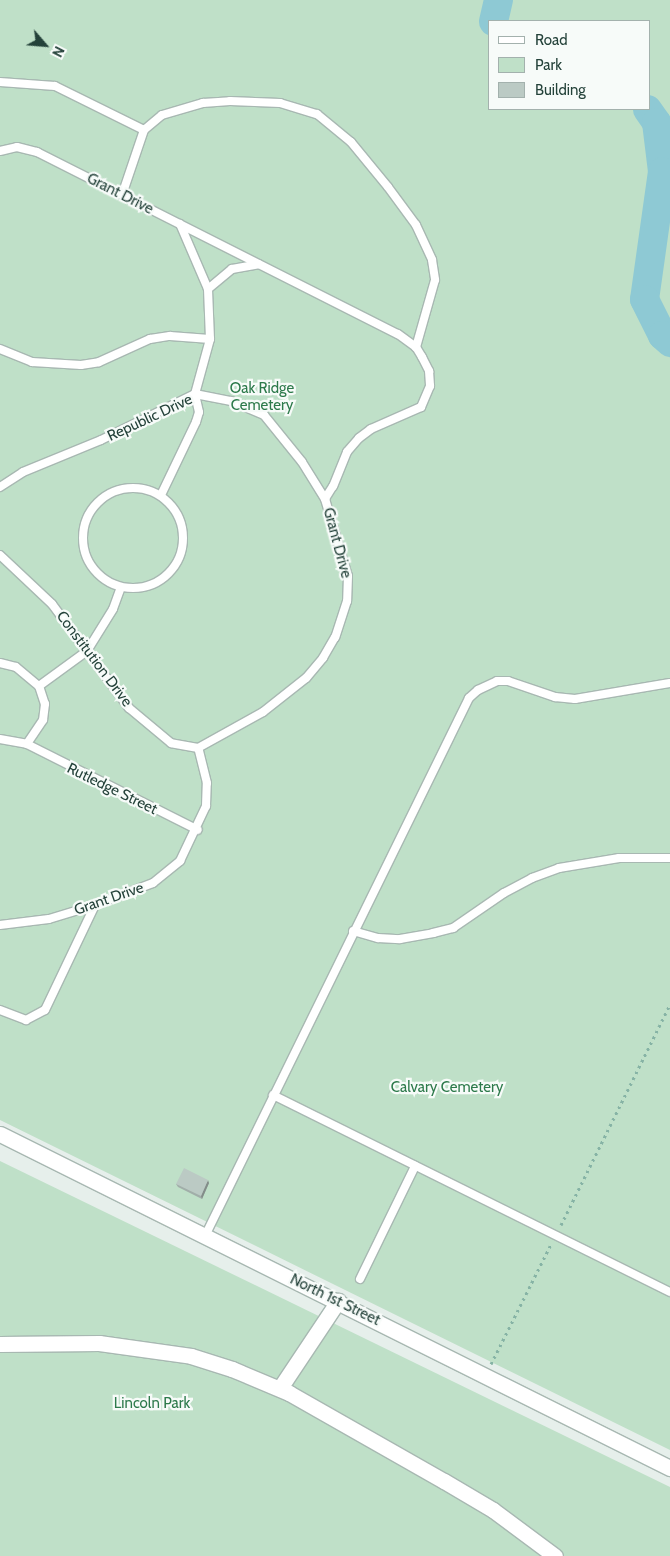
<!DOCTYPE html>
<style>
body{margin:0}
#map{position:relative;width:670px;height:1556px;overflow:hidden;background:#e6efeb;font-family:Cabin,sans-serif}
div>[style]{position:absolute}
.green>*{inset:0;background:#bfe0c8}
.river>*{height:29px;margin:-14.5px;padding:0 14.5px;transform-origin:14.5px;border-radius:14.5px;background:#8ec9d4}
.path>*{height:3px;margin-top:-1.5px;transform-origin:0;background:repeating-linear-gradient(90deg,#86b3a5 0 2.5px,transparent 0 6.5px)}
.roads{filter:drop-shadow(1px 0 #a8b8b2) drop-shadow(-1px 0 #a8b8b2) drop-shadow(0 1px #a8b8b2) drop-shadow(0 -1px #a8b8b2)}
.service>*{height:8px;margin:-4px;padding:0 4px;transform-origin:4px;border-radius:4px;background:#fff}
.service>.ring{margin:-4px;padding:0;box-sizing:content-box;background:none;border:8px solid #fff;border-radius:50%}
.minor>*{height:15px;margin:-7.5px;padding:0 7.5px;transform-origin:7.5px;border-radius:7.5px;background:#fff}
.wall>*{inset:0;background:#a1aea9}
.shaded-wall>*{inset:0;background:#838d89}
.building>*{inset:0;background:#bbcac4}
span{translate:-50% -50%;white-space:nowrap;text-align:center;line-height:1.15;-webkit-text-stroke:4.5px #f7fbf9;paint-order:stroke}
.street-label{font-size:15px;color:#24423a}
.park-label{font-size:15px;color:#2d7a4b}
.legend{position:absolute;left:488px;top:20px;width:162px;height:90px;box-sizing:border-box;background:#f7fbf9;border:1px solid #a3b1ad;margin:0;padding:6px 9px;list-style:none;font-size:15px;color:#24423a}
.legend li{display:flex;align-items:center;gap:10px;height:25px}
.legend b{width:25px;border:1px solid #a3b1ad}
.north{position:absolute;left:20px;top:20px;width:50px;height:50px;-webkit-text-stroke:4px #f7fbf9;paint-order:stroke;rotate:117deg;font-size:14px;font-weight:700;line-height:20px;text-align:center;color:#24423a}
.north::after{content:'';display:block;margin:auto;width:18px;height:22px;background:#24423a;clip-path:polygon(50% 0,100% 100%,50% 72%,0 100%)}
</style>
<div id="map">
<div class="green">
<div style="clip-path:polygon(evenodd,0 0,670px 0,670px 1450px,0 1120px,0 0,489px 21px,649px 21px,649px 109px,489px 109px,489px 21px)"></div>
<div style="clip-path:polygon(0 1161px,670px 1487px,670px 1556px,0 1556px)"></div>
</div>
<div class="river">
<div style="left:493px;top:21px;width:22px;rotate:-77deg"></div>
<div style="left:647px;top:109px;width:16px;rotate:55deg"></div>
<div style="left:656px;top:122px;width:49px;rotate:83deg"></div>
<div style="left:662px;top:171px;width:129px;rotate:98deg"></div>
<div style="left:644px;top:299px;width:40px;rotate:63.4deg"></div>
<div style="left:662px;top:335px;width:11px;rotate:41deg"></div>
</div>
<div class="path">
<div style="left:561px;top:1225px;width:246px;rotate:-63.7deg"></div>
<div style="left:491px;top:1364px;width:134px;rotate:-63.4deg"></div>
</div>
<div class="roads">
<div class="service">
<div style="left:0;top:82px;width:55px;rotate:4.2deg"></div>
<div style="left:55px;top:86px;width:99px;rotate:26.3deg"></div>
<div style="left:0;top:151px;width:17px;rotate:-13deg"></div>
<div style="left:17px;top:147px;width:21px;rotate:14deg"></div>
<div style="left:37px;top:152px;width:404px;rotate:26.8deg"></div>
<div style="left:398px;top:334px;width:22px;rotate:36deg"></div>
<div style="left:416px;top:347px;width:12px;rotate:59deg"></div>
<div style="left:422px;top:357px;width:16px;rotate:63deg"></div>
<div style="left:429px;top:371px;width:15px;rotate:86deg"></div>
<div style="left:430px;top:386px;width:23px;rotate:113deg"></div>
<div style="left:421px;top:407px;width:55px;rotate:156.3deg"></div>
<div style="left:371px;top:429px;width:15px;rotate:143deg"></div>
<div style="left:359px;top:438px;width:18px;rotate:131deg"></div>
<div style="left:347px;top:452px;width:37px;rotate:112deg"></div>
<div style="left:333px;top:486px;width:15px;rotate:122deg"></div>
<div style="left:325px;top:499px;width:80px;rotate:73.4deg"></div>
<div style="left:348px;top:576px;width:25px;rotate:92deg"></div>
<div style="left:347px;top:601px;width:38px;rotate:108deg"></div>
<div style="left:335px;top:637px;width:24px;rotate:120deg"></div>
<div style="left:323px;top:658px;width:26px;rotate:130deg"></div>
<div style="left:306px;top:678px;width:55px;rotate:141.7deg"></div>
<div style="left:263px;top:712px;width:74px;rotate:151deg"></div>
<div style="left:198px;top:748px;width:27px;rotate:-170deg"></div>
<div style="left:171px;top:743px;width:55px;rotate:-140.2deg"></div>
<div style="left:129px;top:708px;width:129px;rotate:-126.5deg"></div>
<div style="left:52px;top:604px;width:71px;rotate:-136.7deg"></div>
<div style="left:122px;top:195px;width:69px;rotate:-71.3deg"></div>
<div style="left:144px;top:130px;width:23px;rotate:-40deg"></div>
<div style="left:162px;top:115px;width:43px;rotate:-16.3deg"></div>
<div style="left:203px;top:103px;width:27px;rotate:-4deg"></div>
<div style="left:230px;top:101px;width:50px;rotate:2.3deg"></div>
<div style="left:280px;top:103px;width:39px;rotate:17deg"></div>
<div style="left:317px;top:114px;width:44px;rotate:39.5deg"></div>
<div style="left:351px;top:142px;width:58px;rotate:50.6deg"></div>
<div style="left:388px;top:187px;width:47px;rotate:53.6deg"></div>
<div style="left:416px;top:225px;width:38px;rotate:65deg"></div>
<div style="left:432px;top:260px;width:20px;rotate:81deg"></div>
<div style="left:435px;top:280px;width:70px;rotate:105.8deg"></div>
<div style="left:208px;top:289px;width:31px;rotate:-40deg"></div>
<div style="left:232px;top:269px;width:27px;rotate:-10deg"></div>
<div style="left:0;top:349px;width:35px;rotate:22deg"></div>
<div style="left:32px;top:362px;width:49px;rotate:3.5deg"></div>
<div style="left:81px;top:365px;width:18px;rotate:-9deg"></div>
<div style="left:99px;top:362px;width:56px;rotate:-24.3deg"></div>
<div style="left:150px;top:339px;width:20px;rotate:-9deg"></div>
<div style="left:170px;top:336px;width:40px;rotate:4.3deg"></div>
<div style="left:0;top:487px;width:27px;rotate:-33deg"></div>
<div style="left:23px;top:472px;width:84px;rotate:-22.3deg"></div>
<div style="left:101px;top:440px;width:105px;rotate:-26.1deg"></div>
<div style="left:195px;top:394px;width:37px;rotate:11deg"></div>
<div style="left:231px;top:401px;width:36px;rotate:23deg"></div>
<div style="left:264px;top:415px;width:60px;rotate:51deg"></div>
<div style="left:302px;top:462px;width:44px;rotate:58.1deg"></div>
<div class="ring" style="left:83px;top:488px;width:92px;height:92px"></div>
<div style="left:161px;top:495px;width:81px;rotate:-64.4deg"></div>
<div style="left:196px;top:422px;width:10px;rotate:-73deg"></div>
<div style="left:199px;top:412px;width:18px;rotate:-103deg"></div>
<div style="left:195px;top:394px;width:57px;rotate:-74.7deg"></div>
<div style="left:210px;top:339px;width:50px;rotate:-92.3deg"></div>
<div style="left:208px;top:289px;width:71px;rotate:-113.3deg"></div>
<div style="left:0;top:663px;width:16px;rotate:14deg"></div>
<div style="left:16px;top:667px;width:30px;rotate:40deg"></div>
<div style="left:39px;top:686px;width:19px;rotate:72deg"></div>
<div style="left:45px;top:704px;width:16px;rotate:97deg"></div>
<div style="left:43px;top:720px;width:29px;rotate:124deg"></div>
<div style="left:39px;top:686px;width:59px;rotate:-36.1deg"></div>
<div style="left:87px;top:651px;width:49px;rotate:-58.2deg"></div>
<div style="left:113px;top:609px;width:23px;rotate:-70deg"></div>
<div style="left:0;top:739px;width:27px;rotate:10deg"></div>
<div style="left:27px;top:744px;width:191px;rotate:26.7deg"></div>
<div style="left:0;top:925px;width:49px;rotate:-7deg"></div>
<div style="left:49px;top:919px;width:48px;rotate:-16.9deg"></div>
<div style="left:95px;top:905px;width:62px;rotate:-20.8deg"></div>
<div style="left:153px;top:883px;width:35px;rotate:-39deg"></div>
<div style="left:180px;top:861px;width:61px;rotate:-64.7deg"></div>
<div style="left:206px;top:806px;width:23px;rotate:-88deg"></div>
<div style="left:207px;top:783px;width:36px;rotate:-104deg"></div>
<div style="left:353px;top:931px;width:26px;rotate:16deg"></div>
<div style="left:378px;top:938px;width:22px;rotate:3deg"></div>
<div style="left:400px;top:939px;width:34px;rotate:-10deg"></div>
<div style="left:433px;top:933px;width:21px;rotate:-14deg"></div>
<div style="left:453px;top:928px;width:62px;rotate:-34.5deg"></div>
<div style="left:504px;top:893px;width:32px;rotate:-28deg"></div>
<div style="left:532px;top:878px;width:29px;rotate:-20deg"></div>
<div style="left:559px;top:868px;width:61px;rotate:-9.5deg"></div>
<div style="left:619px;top:858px;width:51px"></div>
<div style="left:0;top:1010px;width:28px;rotate:21deg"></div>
<div style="left:26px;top:1020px;width:21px;rotate:-28deg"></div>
<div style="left:45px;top:1010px;width:116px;rotate:-64.5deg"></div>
<div style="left:273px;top:1095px;width:443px;rotate:26.4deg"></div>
<div style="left:205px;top:1236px;width:599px;rotate:-63.86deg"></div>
<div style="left:469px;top:698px;width:12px;rotate:-42deg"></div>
<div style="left:478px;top:690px;width:21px;rotate:-25deg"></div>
<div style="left:497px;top:681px;width:11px"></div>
<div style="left:508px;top:681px;width:50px;rotate:18.8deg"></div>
<div style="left:555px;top:697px;width:20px;rotate:6deg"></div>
<div style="left:575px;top:699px;width:96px;rotate:-9.6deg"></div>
<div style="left:360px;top:1279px;width:126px;rotate:-64deg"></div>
</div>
<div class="minor">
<div style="left:0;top:1134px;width:749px;rotate:26.5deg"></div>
<div style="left:0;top:1344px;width:99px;rotate:-0.6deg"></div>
<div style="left:99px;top:1343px;width:93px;rotate:8deg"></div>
<div style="left:191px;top:1356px;width:43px;rotate:17.6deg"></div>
<div style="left:232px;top:1369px;width:62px;rotate:22.8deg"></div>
<div style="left:289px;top:1393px;width:178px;rotate:29.6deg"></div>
<div style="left:444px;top:1481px;width:57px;rotate:30.6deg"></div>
<div style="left:493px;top:1510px;width:77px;rotate:36.6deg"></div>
<div style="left:280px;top:1388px;width:105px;rotate:-56.3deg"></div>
</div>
</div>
<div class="wall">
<div style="clip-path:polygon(209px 1183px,202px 1199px,178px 1187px,176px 1184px)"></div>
</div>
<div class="shaded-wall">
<div style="clip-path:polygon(208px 1180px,209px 1183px,202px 1199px,201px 1196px)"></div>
</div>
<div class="building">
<div style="clip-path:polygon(184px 1168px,208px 1180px,201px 1196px,176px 1184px)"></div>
</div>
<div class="street-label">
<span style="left:120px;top:194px;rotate:27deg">Grant Drive</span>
<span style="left:150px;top:418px;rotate:-25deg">Republic Drive</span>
<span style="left:337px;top:543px;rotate:75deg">Grant Drive</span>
<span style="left:94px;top:659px;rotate:53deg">Constitution Drive</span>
<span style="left:112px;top:789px;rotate:26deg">Rutledge Street</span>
<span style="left:109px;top:899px;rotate:-19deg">Grant Drive</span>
<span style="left:335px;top:1300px;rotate:26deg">North 1st Street</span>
</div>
<div class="park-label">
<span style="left:262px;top:397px">Oak Ridge<br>Cemetery</span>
<span style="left:447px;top:1088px">Calvary Cemetery</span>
<span style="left:152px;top:1404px">Lincoln Park</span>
</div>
<ul class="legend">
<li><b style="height:6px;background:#fff"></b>Road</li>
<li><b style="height:14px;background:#bfe0c8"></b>Park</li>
<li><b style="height:14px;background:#bbcac4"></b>Building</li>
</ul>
<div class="north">N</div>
</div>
